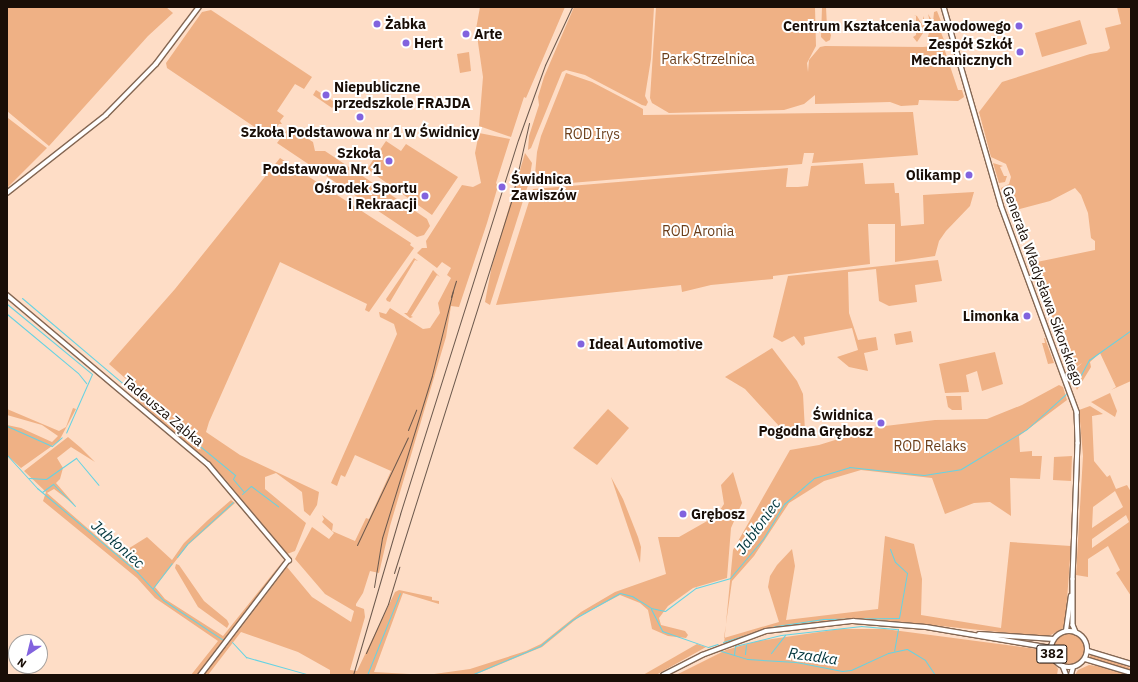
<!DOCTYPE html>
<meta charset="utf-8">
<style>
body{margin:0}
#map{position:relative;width:1138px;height:682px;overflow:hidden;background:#feddc6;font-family:"IBM Plex Sans",sans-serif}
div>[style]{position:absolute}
.green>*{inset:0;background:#efb185}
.round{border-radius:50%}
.stream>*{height:1px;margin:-0.5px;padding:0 0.5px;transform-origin:0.5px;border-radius:0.5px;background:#65d3e3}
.roads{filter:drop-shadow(1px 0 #846753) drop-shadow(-1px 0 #846753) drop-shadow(0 1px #846753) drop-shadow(0 -1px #846753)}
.minor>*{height:3.5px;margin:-1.75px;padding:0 1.75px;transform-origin:1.75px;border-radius:1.75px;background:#fff}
.major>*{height:4px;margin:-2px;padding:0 2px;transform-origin:2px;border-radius:2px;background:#fff}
.major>.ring{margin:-2px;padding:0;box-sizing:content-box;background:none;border:4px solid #fff;border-radius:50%}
.rail>*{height:1px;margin:-0.5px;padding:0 0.5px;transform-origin:0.5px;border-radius:0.5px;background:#6c594d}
.dots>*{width:11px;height:11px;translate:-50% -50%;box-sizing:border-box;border:2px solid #fff;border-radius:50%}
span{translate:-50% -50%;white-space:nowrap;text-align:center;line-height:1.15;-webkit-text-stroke:4px #fff;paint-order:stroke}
.shield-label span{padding:1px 3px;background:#fff;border:1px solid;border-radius:3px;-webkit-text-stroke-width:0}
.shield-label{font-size:13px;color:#190e07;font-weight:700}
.poi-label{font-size:14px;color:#190e07;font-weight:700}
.left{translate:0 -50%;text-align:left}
.right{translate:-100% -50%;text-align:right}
.park-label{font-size:14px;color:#6b3e1a}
.street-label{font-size:14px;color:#190e07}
.water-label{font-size:15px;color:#00353c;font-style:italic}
.frame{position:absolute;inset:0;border:8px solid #190e07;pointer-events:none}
.north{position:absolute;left:8px;top:634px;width:40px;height:40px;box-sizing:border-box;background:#fff;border:1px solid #a39f9c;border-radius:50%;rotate:215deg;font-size:11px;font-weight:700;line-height:16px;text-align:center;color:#190e07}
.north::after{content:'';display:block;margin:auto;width:14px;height:18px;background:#8263de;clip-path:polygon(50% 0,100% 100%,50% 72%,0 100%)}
</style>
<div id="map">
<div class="green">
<div style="clip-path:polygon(7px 7px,166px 7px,173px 13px,148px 36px,49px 146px,7px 111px)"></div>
<div style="clip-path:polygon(480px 7px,565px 7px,526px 98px,524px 97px,511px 137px,479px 126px,483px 77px,476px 29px)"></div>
<div style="clip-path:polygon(574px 7px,654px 7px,651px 59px,645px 96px,648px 102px,646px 106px,642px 105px,585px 75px,566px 70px,562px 72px,531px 148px,528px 150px,529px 136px,539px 105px,538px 97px,544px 77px)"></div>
<div style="clip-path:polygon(656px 7px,815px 7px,816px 46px,807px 63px,808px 72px,809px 60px,820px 47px,825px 46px,923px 47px,943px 45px,958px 90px,962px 90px,964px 97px,958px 101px,919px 100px,918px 105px,901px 106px,890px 102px,815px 104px,815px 95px,804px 104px,784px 110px,669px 113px,652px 103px,650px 98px)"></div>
<div style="clip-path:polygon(822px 7px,826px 7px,827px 27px,831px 35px,830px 40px,826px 42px,821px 37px)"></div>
<div style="clip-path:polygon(1117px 7px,1131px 7px,1131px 381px,1111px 390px,1116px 387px,1100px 353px,1090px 362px,1091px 367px,1077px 390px,1071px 377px,1073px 372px,1082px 363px,1072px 370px,1070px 368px,1032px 263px,1095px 250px,1095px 241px,1091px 238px,1088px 213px,1081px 195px,1075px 188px,1050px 201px,1009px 212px,1001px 188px,1009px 184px,1011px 177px,1006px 164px,991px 157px,979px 112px,1002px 82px,1090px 54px,1107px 51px,1110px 48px,1105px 28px,1121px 24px)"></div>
<div style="clip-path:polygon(211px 10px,312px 77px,304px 89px,295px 84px,277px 111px,284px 116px,280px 121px,282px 124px,279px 124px,271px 138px,167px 68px,166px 63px,202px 12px)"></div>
<div style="clip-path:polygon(937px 11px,944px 29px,940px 30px,944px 40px,927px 40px,931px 26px,928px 14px,933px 22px,934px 12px)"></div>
<div style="clip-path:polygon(914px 15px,917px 16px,923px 26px,923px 16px,927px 27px,917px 42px,913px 37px,916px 35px,916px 16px)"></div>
<div style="clip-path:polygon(1080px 20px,1087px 44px,1042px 57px,1035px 33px)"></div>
<div style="clip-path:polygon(469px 52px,471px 71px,460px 73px,457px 54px)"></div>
<div style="clip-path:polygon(566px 73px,592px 82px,634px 104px,643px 109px,643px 115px,913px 112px,918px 155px,812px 163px,814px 153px,804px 153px,802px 164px,534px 186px,537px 152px,541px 136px)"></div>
<div style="clip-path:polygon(316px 90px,336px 103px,332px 108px,313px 95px)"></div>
<div style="clip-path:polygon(8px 118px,47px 148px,7px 188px,7px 118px)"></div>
<div style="clip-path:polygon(289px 127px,313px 142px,315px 151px,325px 151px,427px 219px,430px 226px,424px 235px,417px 237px,277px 143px)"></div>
<div style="clip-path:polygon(479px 133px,510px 139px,496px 183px,498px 186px,487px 223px,459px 307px,451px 306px,446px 337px,390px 526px,379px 573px,370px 571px,363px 593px,356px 604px,356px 606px,364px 609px,365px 617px,350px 670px,357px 671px,395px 592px,399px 590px,432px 597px,432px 600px,439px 601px,439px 604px,403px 593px,374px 672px,427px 675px,470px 669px,526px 651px,541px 644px,581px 612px,615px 592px,666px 574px,658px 537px,679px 537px,716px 516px,724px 504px,721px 485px,733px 472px,742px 503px,731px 528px,727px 578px,693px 588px,668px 606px,659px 618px,661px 625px,685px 631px,688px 635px,686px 638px,668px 636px,652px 629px,648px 610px,640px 603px,620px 595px,580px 616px,542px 647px,474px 675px,330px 675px,330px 670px,298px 652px,241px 632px,208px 675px,191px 675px,218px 641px,155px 598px,137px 578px,43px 501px,46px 492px,24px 471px,68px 437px,81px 448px,95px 462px,71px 447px,57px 458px,63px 468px,60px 479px,56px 483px,75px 505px,54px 489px,47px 493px,116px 553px,123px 552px,147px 537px,172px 560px,184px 543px,208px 520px,231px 500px,235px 503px,188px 545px,155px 587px,165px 599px,223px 636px,283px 561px,222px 644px,226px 647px,287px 567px,312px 597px,351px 622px,354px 611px,325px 594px,295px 559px,312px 527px,329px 539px,334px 533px,322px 522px,324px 519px,322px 515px,333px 524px,332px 531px,355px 541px,366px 518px,369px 519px,391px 471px,355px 455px,345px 477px,341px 475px,337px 486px,331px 483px,397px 334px,394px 324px,380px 317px,379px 312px,386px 314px,390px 308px,423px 329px,430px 328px,440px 313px,438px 303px,451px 278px,447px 275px,451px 268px,442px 262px,437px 268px,417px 253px,422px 248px,427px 248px,426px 241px,462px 185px,473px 187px,481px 183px,475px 153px)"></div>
<div style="clip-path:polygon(386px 141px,401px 151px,406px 144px,458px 177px,432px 215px,367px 169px)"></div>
<div style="clip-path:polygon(525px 153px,532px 163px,529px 182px,490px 305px,485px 302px,492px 265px)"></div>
<div style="clip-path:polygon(280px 158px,411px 243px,410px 245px,414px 248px,369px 312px,365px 310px,367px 304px,280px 262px,209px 422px,206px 432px,240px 455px,319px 492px,317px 505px,310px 516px,304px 511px,302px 492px,276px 473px,265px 477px,265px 489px,306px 523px,295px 551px,287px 554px,225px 479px,194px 449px,137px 400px,142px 393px,109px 364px,175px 289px)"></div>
<div style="clip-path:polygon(863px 163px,865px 184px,894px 183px,895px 193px,899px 193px,901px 226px,924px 224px,923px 195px,974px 192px,970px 206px,946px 231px,939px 241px,935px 256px,895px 262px,895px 224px,868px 224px,870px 264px,773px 276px,773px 279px,711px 285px,682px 292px,681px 285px,496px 305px,533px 189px,788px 168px,786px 187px,798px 187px,808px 186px,811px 166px)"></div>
<div style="clip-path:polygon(993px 163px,1003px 166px,1000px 167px,1004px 176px,1007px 176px,1005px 182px,999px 183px)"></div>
<div style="clip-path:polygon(414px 258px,418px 261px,415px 260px,390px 302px,387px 301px,386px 299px)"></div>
<div style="clip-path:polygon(938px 260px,942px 281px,915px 285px,917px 302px,889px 306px,879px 301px,876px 269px,848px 272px,849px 313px,858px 340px,876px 337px,878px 350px,864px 353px,868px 371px,849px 367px,837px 357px,858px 350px,852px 328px,804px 337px,805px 344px,802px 346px,794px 336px,782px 342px,773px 337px,788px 276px)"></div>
<div style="clip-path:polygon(433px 270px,440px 277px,437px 275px,411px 316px,413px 317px,410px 318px,404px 313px,407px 313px)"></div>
<div style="clip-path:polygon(911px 331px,913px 342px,896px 345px,894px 334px)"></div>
<div style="clip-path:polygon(1044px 338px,1045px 338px,1054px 363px,1048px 364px,1042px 343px,1045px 343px)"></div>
<div style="clip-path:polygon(772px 348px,797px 381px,803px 394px,805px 431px,799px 435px,779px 426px,745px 389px,725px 377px)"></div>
<div style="clip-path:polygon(995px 352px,1003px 384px,982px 391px,977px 371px,966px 375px,969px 392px,945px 393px,939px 364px)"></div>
<div style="clip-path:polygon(1059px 385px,1063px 387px,1067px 400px,1019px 436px,1020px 452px,1032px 451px,1032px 456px,1042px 456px,1040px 479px,1010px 478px,1011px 516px,990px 502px,974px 503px,945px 514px,932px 478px,861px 470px,824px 481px,789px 503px,754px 556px,732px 581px,724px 638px,779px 622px,768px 587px,770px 576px,777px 565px,792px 549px,795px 566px,786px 620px,878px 609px,885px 536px,914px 544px,922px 579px,921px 615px,1001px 628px,1010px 542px,1071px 546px,1065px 626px,1062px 629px,1047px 637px,893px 621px,845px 620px,774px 628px,724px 644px,733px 550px,790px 450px,819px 445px,877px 427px,935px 420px,987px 419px,1022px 405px)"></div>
<div style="clip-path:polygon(1110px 393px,1117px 411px,1115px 417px,1091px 402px)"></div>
<div style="clip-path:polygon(946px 396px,961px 396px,962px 410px,952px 410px,948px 407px)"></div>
<div style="clip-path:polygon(evenodd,1090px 406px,1103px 414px,1092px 416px,1094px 461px,1107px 477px,1110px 475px,1116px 489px,1127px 485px,1131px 492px,1131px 596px,1116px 573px,1120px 570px,1108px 546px,1088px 559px,1088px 577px,1076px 575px,1083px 456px,1079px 410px,1090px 406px,1115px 491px,1123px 507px,1092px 528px,1093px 507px,1115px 491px,1090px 406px,1126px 515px,1129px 522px,1092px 548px,1092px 539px,1126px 515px)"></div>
<div style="clip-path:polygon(73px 408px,76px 409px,59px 441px,21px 468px,7px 455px,7px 425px,21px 428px,52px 442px,58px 436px,42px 425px,7px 415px,7px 409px,59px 431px,66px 427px)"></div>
<div style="clip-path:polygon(608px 409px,629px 428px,597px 465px,573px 448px)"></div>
<div style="clip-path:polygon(1072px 456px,1071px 481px,1053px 480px,1054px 457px)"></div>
<div style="clip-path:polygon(611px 477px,623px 499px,638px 537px,641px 547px,640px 563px)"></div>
<div style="clip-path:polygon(176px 564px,179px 565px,204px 601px,227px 620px,229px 624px,227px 628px,198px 607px,175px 568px)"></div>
<div style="clip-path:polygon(840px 629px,885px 629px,1045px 650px,1058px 669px,1057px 675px,676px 675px,726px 650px,758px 641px)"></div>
<div class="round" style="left:1054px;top:633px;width:32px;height:32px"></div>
<div style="clip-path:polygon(697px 644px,706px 647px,656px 675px,643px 675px)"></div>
<div style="clip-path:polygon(1091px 654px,1131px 668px,1131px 670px,1089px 658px)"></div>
<div style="clip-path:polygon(1089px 665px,1097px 666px,1129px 675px,1075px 675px,1078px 670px)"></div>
</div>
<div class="stream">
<div style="left:22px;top:298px;width:148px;rotate:40.3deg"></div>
<div style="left:7px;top:304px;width:110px;rotate:39.5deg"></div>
<div style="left:92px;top:374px;width:64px;rotate:113.8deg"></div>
<div style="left:7px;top:314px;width:92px;rotate:39.7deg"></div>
<div style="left:78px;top:373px;width:13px;rotate:51deg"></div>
<div style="left:1075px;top:386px;width:30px;rotate:-62deg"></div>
<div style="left:1089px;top:360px;width:52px;rotate:-35.5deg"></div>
<div style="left:151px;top:406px;width:109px;rotate:39.4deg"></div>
<div style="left:235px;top:475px;width:4px;rotate:117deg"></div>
<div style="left:233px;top:479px;width:17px;rotate:50deg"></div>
<div style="left:7px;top:426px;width:49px;rotate:24deg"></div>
<div style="left:52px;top:446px;width:13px;rotate:-42deg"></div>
<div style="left:7px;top:455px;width:45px;rotate:47.7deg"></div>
<div style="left:37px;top:488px;width:131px;rotate:40deg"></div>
<div style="left:137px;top:572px;width:38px;rotate:47deg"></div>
<div style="left:163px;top:600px;width:72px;rotate:33.7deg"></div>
<div style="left:29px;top:478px;width:17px;rotate:3deg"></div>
<div style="left:46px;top:479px;width:37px;rotate:-35deg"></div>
<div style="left:76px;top:458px;width:35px;rotate:50deg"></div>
<div style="left:42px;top:492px;width:14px;rotate:-36deg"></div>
<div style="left:53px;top:484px;width:31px;rotate:45deg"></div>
<div style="left:242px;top:494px;width:12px;rotate:-42deg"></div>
<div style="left:251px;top:486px;width:34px;rotate:37deg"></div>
<div style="left:177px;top:557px;width:16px;rotate:-52deg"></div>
<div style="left:187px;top:544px;width:62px;rotate:-42.4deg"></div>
<div style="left:153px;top:588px;width:31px;rotate:-53deg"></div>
<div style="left:651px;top:609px;width:25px;rotate:63deg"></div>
<div style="left:662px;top:631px;width:49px;rotate:19.2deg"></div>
<div style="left:708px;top:647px;width:10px;rotate:-17deg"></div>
<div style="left:232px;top:642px;width:21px;rotate:47deg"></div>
<div style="left:246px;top:657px;width:66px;rotate:15.7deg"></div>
<div style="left:723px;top:642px;width:55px;rotate:-16.8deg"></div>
<div style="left:776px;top:626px;width:48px;rotate:-8.5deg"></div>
<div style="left:823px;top:619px;width:76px;rotate:-0.8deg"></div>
<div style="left:899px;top:618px;width:46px;rotate:-79.9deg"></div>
<div style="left:907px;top:573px;width:16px;rotate:-137deg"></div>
<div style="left:895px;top:562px;width:14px;rotate:-111deg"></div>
<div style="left:721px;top:651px;width:27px;rotate:17deg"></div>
<div style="left:747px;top:659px;width:49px;rotate:3.5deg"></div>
<div style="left:796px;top:662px;width:47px;rotate:11.1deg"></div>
<div style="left:842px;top:671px;width:9px;rotate:-6deg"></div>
<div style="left:851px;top:670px;width:41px;rotate:-24.7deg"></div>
<div style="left:888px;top:653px;width:19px;rotate:-12deg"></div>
<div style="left:907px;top:649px;width:21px;rotate:31deg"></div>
<div style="left:925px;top:660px;width:18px;rotate:56deg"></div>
<div style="left:771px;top:653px;width:23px;rotate:-52deg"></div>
<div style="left:745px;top:654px;width:9px;rotate:-84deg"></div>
<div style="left:734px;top:655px;width:9px;rotate:-84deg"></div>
<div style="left:735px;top:646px;width:47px;rotate:-13.4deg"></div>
<div style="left:781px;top:635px;width:81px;rotate:-6.4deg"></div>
<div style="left:861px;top:626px;width:37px;rotate:5deg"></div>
<div style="left:898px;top:629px;width:22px;rotate:100deg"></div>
<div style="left:326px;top:675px;width:18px"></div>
<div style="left:367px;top:675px;width:88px;rotate:-68.1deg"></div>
<div style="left:471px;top:675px;width:75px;rotate:-22.8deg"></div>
<div style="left:540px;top:646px;width:41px;rotate:-39.1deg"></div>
<div style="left:572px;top:620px;width:55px;rotate:-29.4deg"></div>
<div style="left:620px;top:593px;width:12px;rotate:14deg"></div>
<div style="left:632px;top:596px;width:22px;rotate:32deg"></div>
<div style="left:651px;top:608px;width:14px;rotate:12deg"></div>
<div style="left:665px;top:611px;width:39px;rotate:-37deg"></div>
<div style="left:696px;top:588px;width:35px;rotate:-16deg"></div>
<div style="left:730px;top:578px;width:51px;rotate:-49.8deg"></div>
<div style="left:763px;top:539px;width:41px;rotate:-59deg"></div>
<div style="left:784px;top:504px;width:40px;rotate:-41deg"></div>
<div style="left:814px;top:478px;width:37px;rotate:-17deg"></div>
<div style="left:849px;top:467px;width:75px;rotate:6.1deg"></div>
<div style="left:924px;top:475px;width:37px;rotate:-9deg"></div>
<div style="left:961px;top:469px;width:77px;rotate:-31.2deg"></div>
<div style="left:1027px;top:429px;width:54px;rotate:-42deg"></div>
</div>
<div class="roads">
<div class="minor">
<div style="left:944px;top:7px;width:206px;rotate:73.9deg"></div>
<div style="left:1001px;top:205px;width:221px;rotate:69.8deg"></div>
<div style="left:1077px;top:412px;width:31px;rotate:88deg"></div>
<div style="left:1078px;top:443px;width:136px;rotate:92.1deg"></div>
<div style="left:1073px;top:579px;width:46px;rotate:90deg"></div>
<div style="left:1073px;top:625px;width:8px;rotate:67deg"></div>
<div style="left:7px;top:193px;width:126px;rotate:-38.2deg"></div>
<div style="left:106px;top:115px;width:71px;rotate:-45.6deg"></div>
<div style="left:156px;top:64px;width:71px;rotate:-53deg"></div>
<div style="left:7px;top:295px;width:263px;rotate:40.1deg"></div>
<div style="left:208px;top:464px;width:126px;rotate:49.8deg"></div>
<div style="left:289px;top:560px;width:145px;rotate:127.4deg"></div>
<div style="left:1066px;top:631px;width:35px;rotate:-82deg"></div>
</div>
<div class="major">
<div class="ring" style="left:1051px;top:631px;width:32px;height:32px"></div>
<div style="left:979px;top:634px;width:75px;rotate:3.8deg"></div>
<div style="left:1088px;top:651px;width:45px;rotate:16.8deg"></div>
<div style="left:1085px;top:659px;width:48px;rotate:16.9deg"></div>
<div style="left:1063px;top:667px;width:9px;rotate:69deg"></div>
<div style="left:663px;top:675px;width:44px;rotate:-27.1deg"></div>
<div style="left:702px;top:655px;width:68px;rotate:-20.6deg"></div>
<div style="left:766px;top:631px;width:88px;rotate:-6.6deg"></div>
<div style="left:853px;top:621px;width:73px;rotate:4.7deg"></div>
<div style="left:926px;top:627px;width:127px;rotate:9.5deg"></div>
<div style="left:1071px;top:675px;width:8px;rotate:-76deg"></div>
</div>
</div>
<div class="rail">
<div style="left:451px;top:297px;width:17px;rotate:-73deg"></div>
<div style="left:408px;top:430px;width:22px;rotate:-68deg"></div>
<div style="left:357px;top:545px;width:119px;rotate:-64.7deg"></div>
<div style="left:394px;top:573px;width:393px;rotate:-72.5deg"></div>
<div style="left:512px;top:198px;width:77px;rotate:-77.2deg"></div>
<div style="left:374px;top:587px;width:50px;rotate:-80.7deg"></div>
<div style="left:382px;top:538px;width:170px;rotate:-72.9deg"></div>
<div style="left:432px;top:375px;width:87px;rotate:-76deg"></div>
<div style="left:366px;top:653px;width:54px;rotate:-65.8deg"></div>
<div style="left:388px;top:604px;width:39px;rotate:-73deg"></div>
<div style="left:353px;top:675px;width:168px;rotate:-73.7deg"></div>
<div style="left:400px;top:514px;width:392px;rotate:-72.5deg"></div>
<div style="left:518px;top:140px;width:80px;rotate:-70.2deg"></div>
<div style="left:545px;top:65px;width:64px;rotate:-65deg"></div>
</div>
<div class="dots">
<div style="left:377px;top:24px;background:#8263de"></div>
<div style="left:1019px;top:26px;background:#8263de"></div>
<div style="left:466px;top:34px;background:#8263de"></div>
<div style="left:406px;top:43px;background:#8263de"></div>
<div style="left:1020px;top:52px;background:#8263de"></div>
<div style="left:326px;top:95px;background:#8263de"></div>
<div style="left:360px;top:117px;background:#8263de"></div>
<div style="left:389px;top:161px;background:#8263de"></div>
<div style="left:969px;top:175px;background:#8263de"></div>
<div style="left:502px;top:187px;background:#8263de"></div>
<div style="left:425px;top:196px;background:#8263de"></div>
<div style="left:1027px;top:316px;background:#8263de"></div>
<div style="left:581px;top:344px;background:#8263de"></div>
<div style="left:881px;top:423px;background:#8263de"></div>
<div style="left:683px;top:514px;background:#8263de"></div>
</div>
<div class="shield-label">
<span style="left:1052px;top:654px">382</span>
</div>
<div class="poi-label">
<span class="left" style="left:385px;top:24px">Żabka</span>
<span class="right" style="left:1011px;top:26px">Centrum Kształcenia Zawodowego</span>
<span class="left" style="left:474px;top:34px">Arte</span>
<span class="left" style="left:414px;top:43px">Hert</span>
<span class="right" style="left:1012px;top:52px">Zespół Szkół<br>Mechanicznych</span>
<span class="left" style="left:334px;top:95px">Niepubliczne<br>przedszkole FRAJDA</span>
<span style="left:360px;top:132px">Szkoła Podstawowa nr 1 w Świdnicy</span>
<span class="right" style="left:381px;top:161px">Szkoła<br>Podstawowa Nr. 1</span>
<span class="right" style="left:961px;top:175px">Olikamp</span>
<span class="left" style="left:511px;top:187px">Świdnica<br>Zawiszów</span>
<span class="right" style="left:417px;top:196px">Ośrodek Sportu<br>i Rekraacji</span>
<span class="right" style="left:1019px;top:316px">Limonka</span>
<span class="left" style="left:589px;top:344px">Ideal Automotive</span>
<span class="right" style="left:873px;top:423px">Świdnica<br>Pogodna Grębosz</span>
<span class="left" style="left:691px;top:514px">Grębosz</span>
</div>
<div class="park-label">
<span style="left:708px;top:59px">Park Strzelnica</span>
<span style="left:592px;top:134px">ROD Irys</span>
<span style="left:698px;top:231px">ROD Aronia</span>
<span style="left:930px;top:446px">ROD Relaks</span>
</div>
<div class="street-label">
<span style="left:1043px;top:286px;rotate:70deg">Generała Władysława Sikorskiego</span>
<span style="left:163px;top:411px;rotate:40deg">Tadeusza Ząbka</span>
</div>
<div class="water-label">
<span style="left:758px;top:526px;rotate:-54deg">Jabłoniec</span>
<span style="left:118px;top:544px;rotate:41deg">Jabłoniec</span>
<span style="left:813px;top:656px;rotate:8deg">Rzadka</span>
</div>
<div class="frame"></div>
<div class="north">N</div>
</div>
